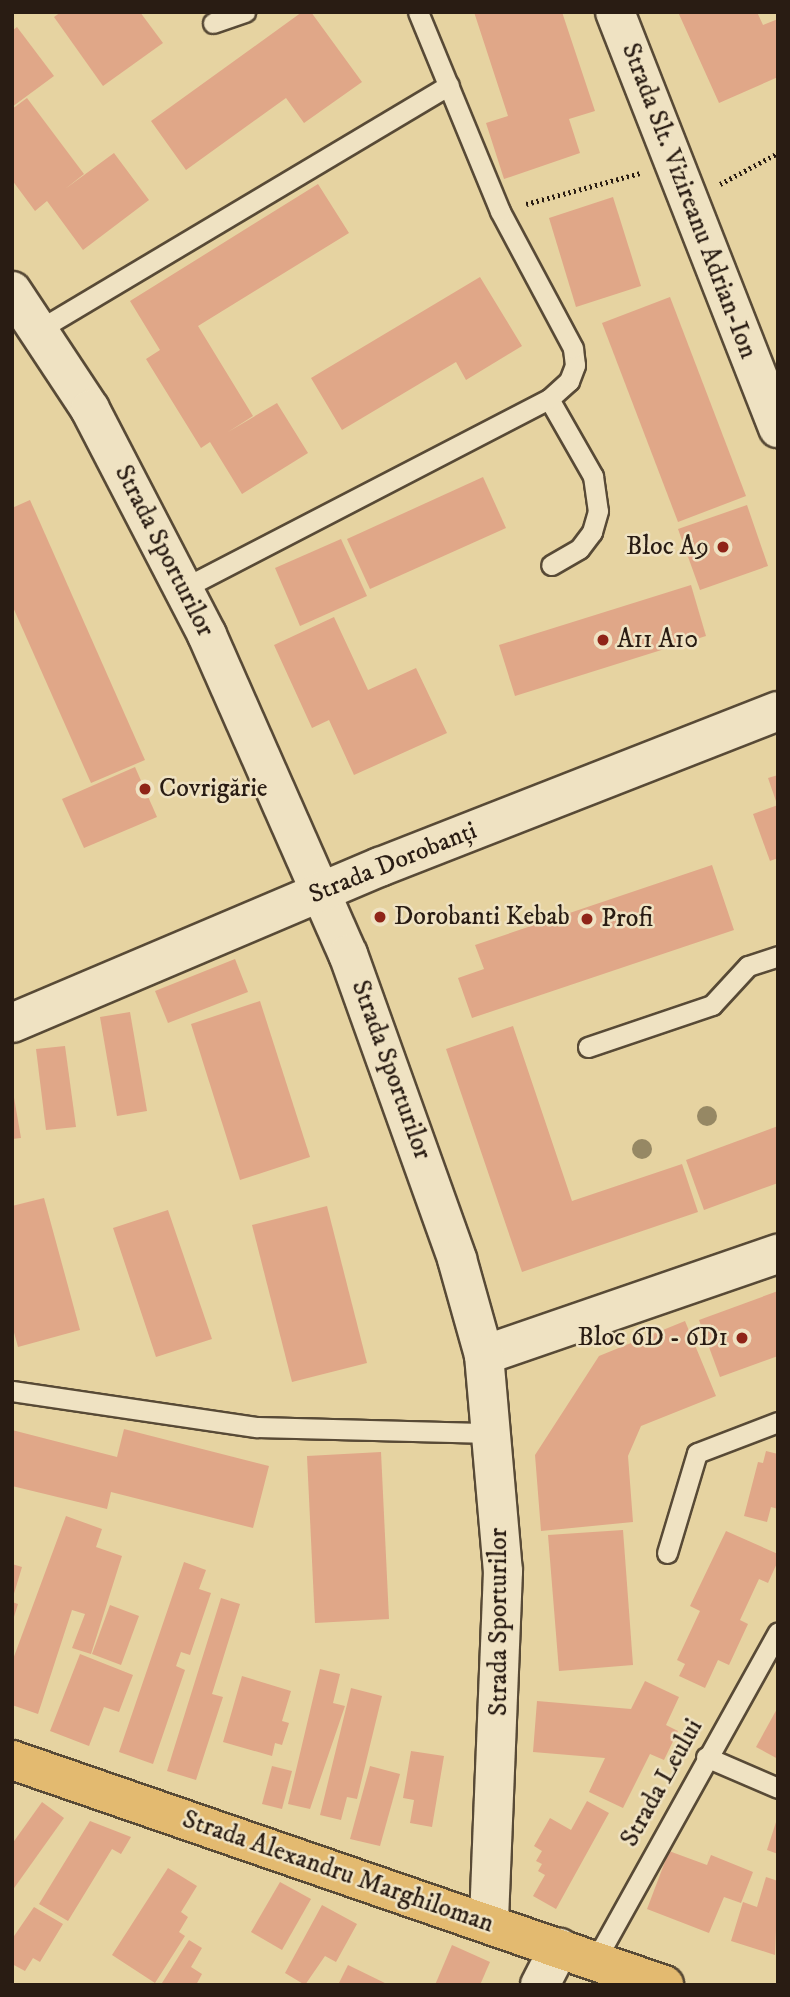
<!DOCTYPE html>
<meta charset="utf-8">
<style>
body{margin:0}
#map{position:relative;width:790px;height:1997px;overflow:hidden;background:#e6d3a1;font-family:"IM FELL DW Pica",serif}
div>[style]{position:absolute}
.building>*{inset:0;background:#e0a788}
.path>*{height:4.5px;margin-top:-2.25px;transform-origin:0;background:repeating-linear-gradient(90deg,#291c13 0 2px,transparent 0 5.5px)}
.roads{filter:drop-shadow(2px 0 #584a36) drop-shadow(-2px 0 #584a36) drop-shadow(0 2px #584a36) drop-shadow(0 -2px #584a36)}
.service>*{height:19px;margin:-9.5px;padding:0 9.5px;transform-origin:9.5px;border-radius:9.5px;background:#efe2c2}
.minor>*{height:38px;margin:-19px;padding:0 19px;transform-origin:19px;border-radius:19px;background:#efe2c2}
.secondary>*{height:38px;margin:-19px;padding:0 19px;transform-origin:19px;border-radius:19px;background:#efe2c2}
.primary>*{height:38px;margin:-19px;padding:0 19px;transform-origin:19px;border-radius:19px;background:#e3ba70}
.trees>*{width:20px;height:20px;margin:-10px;border-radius:50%;background:#968864}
.dots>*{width:19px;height:19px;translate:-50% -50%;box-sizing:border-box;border:4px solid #efe2c2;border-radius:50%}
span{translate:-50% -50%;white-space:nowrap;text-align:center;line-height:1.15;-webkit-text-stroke:5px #efe2c2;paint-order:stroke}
.street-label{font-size:26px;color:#291c13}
.poi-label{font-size:26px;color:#291c13}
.right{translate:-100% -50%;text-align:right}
.left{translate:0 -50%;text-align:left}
.frame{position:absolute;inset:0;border:14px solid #291c13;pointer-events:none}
</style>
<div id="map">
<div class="building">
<div style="clip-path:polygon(61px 12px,140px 12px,163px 43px,103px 86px,54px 17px)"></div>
<div style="clip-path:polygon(302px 12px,311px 12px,362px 82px,304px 123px,286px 98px,186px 170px,151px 121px)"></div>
<div style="clip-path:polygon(474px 12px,562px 12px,595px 111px,569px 119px,580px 153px,504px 179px,486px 123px,508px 116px)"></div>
<div style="clip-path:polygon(678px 12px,757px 12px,763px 25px,778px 19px,778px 77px,719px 103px)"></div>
<div style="clip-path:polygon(17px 27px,54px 76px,12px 107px,12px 31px)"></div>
<div style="clip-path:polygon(27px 98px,84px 174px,65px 189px,114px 153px,149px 200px,83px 250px,47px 201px,35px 211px,12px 180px,12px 109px)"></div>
<div style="clip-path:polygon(318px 184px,349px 233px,198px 326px,253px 416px,228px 432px,277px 403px,308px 453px,242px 494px,210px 442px,201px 448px,146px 359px,160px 350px,130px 301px)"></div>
<div style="clip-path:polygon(613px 197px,641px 286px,576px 307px,549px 218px)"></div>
<div style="clip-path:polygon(480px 277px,522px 346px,466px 380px,456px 362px,342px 430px,311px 378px)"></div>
<div style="clip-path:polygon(670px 297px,746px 496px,678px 522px,602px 323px)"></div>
<div style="clip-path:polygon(483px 477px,506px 528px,370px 589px,347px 539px)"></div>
<div style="clip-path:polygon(30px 500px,145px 760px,91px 783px,12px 605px,12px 508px)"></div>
<div style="clip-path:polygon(747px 505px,768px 566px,700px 590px,678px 529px)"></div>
<div style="clip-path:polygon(341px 539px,367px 596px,300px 626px,275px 568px)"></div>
<div style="clip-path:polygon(691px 585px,706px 636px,515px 696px,499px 645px)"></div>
<div style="clip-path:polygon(334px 617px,368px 690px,416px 668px,447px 733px,354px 775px,329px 720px,312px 728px,274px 645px)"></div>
<div style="clip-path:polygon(135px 767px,157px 817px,84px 848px,62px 799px)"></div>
<div style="clip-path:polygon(778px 775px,778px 804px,777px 804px,768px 778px)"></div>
<div style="clip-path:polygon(778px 805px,778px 858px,770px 861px,753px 814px)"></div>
<div style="clip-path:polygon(712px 865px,734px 930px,472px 1018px,458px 978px,484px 969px,475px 945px)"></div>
<div style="clip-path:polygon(235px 959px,248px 992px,168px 1023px,155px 991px)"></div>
<div style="clip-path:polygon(260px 1001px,310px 1157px,240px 1180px,191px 1024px)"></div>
<div style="clip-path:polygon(130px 1012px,147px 1111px,117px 1116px,100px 1017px)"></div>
<div style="clip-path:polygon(513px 1026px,572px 1201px,682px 1164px,698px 1212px,522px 1272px,446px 1049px)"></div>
<div style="clip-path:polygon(65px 1046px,76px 1127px,46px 1130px,36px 1049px)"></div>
<div style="clip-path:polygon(12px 1086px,21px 1138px,12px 1139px)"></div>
<div style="clip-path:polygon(778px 1126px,778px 1183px,704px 1210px,686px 1160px)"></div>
<div style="clip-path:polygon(44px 1198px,80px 1330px,18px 1347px,12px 1325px,12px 1206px)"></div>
<div style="clip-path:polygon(327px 1206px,367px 1363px,292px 1382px,252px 1225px)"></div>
<div style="clip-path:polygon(168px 1210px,212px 1339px,156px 1357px,113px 1228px)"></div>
<div style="clip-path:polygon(778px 1291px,778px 1356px,720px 1377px,699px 1320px)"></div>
<div style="clip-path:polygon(685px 1321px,716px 1396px,641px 1426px,628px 1456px,633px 1522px,541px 1531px,535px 1455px,599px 1356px)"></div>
<div style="clip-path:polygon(124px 1429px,269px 1466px,253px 1528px,111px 1492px,107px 1509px,12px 1486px,12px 1430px,117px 1457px)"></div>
<div style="clip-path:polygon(766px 1451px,778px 1454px,778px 1509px,771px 1507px,767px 1522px,744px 1516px,758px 1462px,763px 1463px)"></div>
<div style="clip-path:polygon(381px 1452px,389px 1619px,315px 1623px,307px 1456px)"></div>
<div style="clip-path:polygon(66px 1516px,102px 1529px,96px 1547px,122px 1556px,91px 1654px,72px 1648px,85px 1614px,72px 1610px,38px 1714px,12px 1705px,12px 1662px)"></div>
<div style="clip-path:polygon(623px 1530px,633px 1665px,559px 1671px,548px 1535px)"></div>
<div style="clip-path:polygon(726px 1531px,778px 1554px,778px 1561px,768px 1583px,759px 1579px,740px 1620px,748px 1624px,729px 1665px,718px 1660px,705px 1688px,679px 1676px,685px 1664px,677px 1660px,700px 1611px,690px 1606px)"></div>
<div style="clip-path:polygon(184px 1562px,206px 1570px,199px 1589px,211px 1593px,190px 1655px,181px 1652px,176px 1666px,185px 1670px,153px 1764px,119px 1752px)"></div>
<div style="clip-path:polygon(12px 1564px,22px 1567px,13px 1597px,12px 1597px)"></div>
<div style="clip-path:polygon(221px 1598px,240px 1604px,212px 1694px,223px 1697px,196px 1780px,167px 1771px)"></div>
<div style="clip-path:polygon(12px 1602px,18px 1604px,13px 1620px,12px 1620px)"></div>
<div style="clip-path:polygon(110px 1605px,139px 1616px,121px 1665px,92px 1654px)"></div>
<div style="clip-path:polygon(80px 1654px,133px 1675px,119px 1712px,104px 1707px,89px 1746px,50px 1731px)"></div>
<div style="clip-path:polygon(320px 1669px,340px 1674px,333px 1703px,345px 1706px,310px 1809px,288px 1804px)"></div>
<div style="clip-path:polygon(242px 1676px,291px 1691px,282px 1721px,289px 1723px,282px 1745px,275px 1743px,272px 1756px,223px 1742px)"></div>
<div style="clip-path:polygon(645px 1681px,679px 1697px,666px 1725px,678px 1731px,664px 1760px,650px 1754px,623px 1808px,589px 1792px,605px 1758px,533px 1752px,537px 1701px,631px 1709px)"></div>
<div style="clip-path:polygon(351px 1688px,382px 1696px,357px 1799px,347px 1797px,341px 1820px,320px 1815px)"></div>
<div style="clip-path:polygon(778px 1707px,778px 1759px,756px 1747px)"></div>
<div style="clip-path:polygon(411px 1751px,444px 1756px,432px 1827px,410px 1823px,414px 1800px,403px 1798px)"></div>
<div style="clip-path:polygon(272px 1766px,292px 1771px,282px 1809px,262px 1804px)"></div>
<div style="clip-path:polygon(370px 1766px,400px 1774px,380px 1846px,350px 1839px)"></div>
<div style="clip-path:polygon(587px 1801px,609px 1813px,556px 1909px,533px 1896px,545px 1875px,538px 1871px,542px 1864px,536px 1861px,542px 1851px,534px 1846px,550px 1818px,571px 1830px)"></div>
<div style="clip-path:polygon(42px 1802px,64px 1818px,12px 1891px,12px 1844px)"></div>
<div style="clip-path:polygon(777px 1819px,778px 1819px,778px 1854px,767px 1850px)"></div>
<div style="clip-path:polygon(90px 1821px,131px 1837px,121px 1854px,112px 1849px,68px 1921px,39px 1904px)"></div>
<div style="clip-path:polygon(669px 1851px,707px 1865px,711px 1855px,753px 1872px,741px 1903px,724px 1897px,709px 1933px,647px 1909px)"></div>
<div style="clip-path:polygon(168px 1868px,197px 1886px,181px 1912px,188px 1917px,179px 1932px,185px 1936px,155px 1983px,112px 1955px)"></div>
<div style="clip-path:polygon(766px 1877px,778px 1881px,775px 1955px,731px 1941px,743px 1902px,757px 1907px)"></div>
<div style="clip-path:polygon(280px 1882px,311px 1899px,282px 1950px,251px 1932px)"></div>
<div style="clip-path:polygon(322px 1905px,357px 1924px,336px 1962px,325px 1956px,305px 1985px,285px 1973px)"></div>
<div style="clip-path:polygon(34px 1907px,63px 1924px,40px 1962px,33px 1958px,25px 1971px,12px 1964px,12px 1939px)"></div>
<div style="clip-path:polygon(189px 1940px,202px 1948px,191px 1967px,202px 1974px,196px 1985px,165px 1985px,162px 1983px)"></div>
<div style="clip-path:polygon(452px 1945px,490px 1962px,480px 1985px,435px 1985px)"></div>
<div style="clip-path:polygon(348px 1965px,389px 1985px,338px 1985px)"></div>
</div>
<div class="path">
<div style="left:720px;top:184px;width:66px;rotate:-28.1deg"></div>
<div style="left:526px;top:204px;width:118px;rotate:-15.2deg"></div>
</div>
<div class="roads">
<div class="service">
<div style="left:213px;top:23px;width:34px;rotate:-19deg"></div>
<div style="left:40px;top:329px;width:476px;rotate:-30.8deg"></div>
<div style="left:549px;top:399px;width:89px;rotate:60.3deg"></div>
<div style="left:593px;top:476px;width:35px;rotate:82deg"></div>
<div style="left:598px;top:511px;width:22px;rotate:106deg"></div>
<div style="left:592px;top:532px;width:21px;rotate:127deg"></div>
<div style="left:579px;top:549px;width:32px;rotate:150deg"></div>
<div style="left:184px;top:588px;width:411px;rotate:-27.4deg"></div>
<div style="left:549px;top:399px;width:27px;rotate:-42deg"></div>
<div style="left:569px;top:381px;width:17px;rotate:-69deg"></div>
<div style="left:575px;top:365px;width:17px;rotate:-97deg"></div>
<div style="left:573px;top:348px;width:155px;rotate:-118.1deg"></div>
<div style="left:500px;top:211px;width:215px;rotate:-112.4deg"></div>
<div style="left:588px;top:1047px;width:131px;rotate:-18.7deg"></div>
<div style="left:712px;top:1005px;width:53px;rotate:-47.3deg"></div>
<div style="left:748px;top:966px;width:32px;rotate:-18deg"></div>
<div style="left:12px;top:1391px;width:248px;rotate:8.4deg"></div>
<div style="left:257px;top:1427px;width:234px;rotate:1.5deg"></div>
<div style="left:667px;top:1553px;width:104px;rotate:-73.3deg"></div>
<div style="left:697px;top:1453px;width:87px;rotate:-20.9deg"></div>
<div style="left:706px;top:1757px;width:78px;rotate:23.3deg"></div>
<div style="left:595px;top:1961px;width:376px;rotate:-60.9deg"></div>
</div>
<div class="minor">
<div style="left:615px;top:12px;width:447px;rotate:68.6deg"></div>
<div style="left:484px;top:1355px;width:311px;rotate:-19deg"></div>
<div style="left:540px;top:1985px;width:42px;rotate:-62.8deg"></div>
</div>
<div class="secondary">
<div style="left:12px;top:291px;width:141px;rotate:56.5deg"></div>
<div style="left:90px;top:409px;width:254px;rotate:62.6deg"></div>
<div style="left:207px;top:635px;width:349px;rotate:66.2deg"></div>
<div style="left:348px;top:954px;width:324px;rotate:70.3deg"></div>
<div style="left:457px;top:1259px;width:100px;rotate:74.3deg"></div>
<div style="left:484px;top:1355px;width:217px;rotate:85deg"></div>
<div style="left:503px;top:1571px;width:352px;rotate:92.3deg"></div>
<div style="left:12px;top:1023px;width:400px;rotate:-23deg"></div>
<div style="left:380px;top:867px;width:427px;rotate:-21.4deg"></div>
</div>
<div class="primary">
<div style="left:12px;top:1760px;width:690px;rotate:19.04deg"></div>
</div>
</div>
<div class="trees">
<div style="left:707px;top:1116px"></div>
<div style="left:642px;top:1149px"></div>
</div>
<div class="dots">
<div style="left:723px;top:547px;background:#8f2418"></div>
<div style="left:603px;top:640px;background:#8f2418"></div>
<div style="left:145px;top:789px;background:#8f2418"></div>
<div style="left:380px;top:917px;background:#8f2418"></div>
<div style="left:587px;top:919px;background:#8f2418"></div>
<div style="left:742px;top:1338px;background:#8f2418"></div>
</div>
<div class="street-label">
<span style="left:689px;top:201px;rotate:69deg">Strada Slt. Vizireanu Adrian-Ion</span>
<span style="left:164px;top:551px;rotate:63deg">Strada Sporturilor</span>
<span style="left:393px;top:863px;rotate:-22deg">Strada Dorobanți</span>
<span style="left:391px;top:1070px;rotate:70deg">Strada Sporturilor</span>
<span style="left:499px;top:1622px;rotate:-90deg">Strada Sporturilor</span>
<span style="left:662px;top:1783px;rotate:-61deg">Strada Leului</span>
<span style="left:338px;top:1872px;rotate:19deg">Strada Alexandru Marghiloman</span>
</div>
<div class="poi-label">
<span class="right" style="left:709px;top:547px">Bloc A9</span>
<span class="left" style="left:617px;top:640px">A11 A10</span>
<span class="left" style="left:159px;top:789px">Covrigărie</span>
<span class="left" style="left:394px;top:917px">Dorobanti Kebab</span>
<span class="left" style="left:601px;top:919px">Profi</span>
<span class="right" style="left:728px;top:1338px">Bloc 6D - 6D1</span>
</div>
<div class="frame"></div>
</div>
